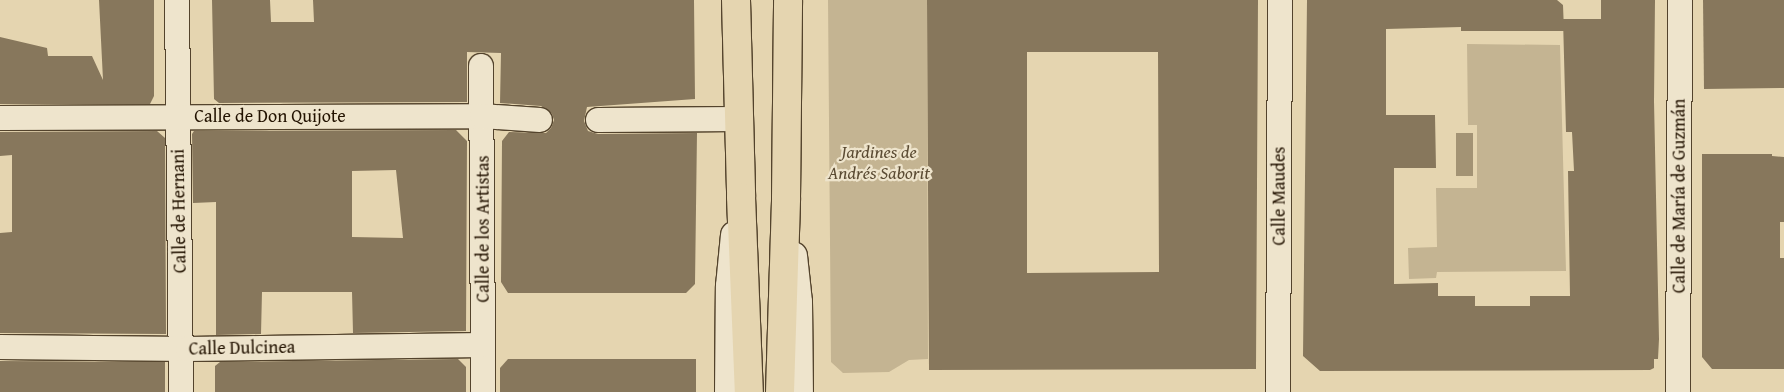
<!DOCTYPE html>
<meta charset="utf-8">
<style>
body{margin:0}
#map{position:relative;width:1784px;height:392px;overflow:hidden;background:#e5d5b0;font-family:"Gentium Book Plus",serif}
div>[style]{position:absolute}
.green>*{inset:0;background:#c4b492}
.water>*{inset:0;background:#a39374}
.building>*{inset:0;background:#87775c}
.roads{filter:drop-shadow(1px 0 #53432c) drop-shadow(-1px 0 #53432c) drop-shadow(0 1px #53432c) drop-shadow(0 -1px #53432c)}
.street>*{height:24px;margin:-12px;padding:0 12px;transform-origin:12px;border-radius:12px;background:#eee4cc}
.secondary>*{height:28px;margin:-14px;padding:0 14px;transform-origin:14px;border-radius:14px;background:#eee4cc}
.primary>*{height:28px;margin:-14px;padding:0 14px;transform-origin:14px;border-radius:14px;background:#e5d5b0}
span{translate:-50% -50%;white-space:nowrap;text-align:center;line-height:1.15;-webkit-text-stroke:4.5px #eee4cc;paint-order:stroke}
.street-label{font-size:18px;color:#221200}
.park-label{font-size:18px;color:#5b4b33;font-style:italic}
</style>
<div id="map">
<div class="green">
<div style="clip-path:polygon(828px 0,927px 0,928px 359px,909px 360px,889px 372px,843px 373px,831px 362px)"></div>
<div style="clip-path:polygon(1467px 44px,1560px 45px,1566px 271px,1437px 272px,1436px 278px,1409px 279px,1408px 248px,1437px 247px,1436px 188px,1477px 188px,1477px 125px,1468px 125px)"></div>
</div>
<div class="water">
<div style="clip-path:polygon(1456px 133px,1473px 133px,1473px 176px,1456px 176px)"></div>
</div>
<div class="building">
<div style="clip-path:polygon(99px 0,154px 0,154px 96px,150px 104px,0 104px,0 37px,47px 48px,48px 56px,92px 56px,103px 80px)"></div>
<div style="clip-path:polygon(212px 0,270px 0,271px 22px,314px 22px,313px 0,694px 0,695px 99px,587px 107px,584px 121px,588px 131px,598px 134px,697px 133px,695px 284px,686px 293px,508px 293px,501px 282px,502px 141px,509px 132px,546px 133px,551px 128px,554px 120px,552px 114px,541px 106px,500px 103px,501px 53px,467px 52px,467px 102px,219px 103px,214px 99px)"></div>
<div style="clip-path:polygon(evenodd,927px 0,1258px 0,1256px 369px,929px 370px,927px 0,1027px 52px,1158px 52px,1159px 272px,1027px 273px,1027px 52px)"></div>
<div style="clip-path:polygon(1307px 0,1557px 0,1563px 5px,1564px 31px,1461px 31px,1461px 27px,1386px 29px,1386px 115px,1435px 115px,1436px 168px,1394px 168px,1394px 284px,1438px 283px,1438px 296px,1475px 296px,1475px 306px,1530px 306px,1530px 296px,1570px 296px,1568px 171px,1574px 171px,1572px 132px,1566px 132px,1563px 19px,1601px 19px,1601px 0,1655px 0,1654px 101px,1659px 339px,1658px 359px,1654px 359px,1654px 368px,1650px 370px,1320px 371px,1303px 356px)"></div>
<div style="clip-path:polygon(1703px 0,1784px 0,1784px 88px,1704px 89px)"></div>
<div style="clip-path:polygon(evenodd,456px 130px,467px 141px,466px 331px,353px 333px,352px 292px,262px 292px,261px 334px,216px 335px,216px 202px,193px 203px,192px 134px,194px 131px,456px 130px,396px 170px,403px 238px,352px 237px,352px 171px,396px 170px)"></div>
<div style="clip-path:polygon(157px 131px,165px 138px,166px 334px,0 333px,0 233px,12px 232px,12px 155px,0 156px,0 132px)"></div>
<div style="clip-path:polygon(1702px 154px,1772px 154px,1772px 156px,1784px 157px,1784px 222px,1780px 222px,1780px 258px,1784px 258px,1784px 369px,1712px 369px,1702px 357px)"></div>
<div style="clip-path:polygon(458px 359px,466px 367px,466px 392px,215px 392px,215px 366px,220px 362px)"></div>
<div style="clip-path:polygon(508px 359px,696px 359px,696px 392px,500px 392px,500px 368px)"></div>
<div style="clip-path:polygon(0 361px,165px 362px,165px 392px,0 392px)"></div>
</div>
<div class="roads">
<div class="street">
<div style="left:177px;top:0;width:392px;rotate:89.4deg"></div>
<div style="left:481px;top:66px;width:326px;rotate:89.6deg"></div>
<div style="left:0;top:118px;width:482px;rotate:-0.2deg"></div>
<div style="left:482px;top:116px;width:58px;rotate:3.9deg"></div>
<div style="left:598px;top:120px;width:141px;rotate:-0.4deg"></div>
<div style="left:0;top:347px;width:188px;rotate:0.6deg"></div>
<div style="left:188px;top:349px;width:295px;rotate:-0.8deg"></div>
<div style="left:1278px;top:392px;width:392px;rotate:-89.7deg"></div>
<div style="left:1678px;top:392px;width:392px;rotate:-89.7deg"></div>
</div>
<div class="secondary">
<div style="left:793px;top:256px;width:46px;rotate:83.8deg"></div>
<div style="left:798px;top:302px;width:90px;rotate:89.4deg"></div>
<div style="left:729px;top:392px;width:106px;rotate:-89.5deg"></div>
<div style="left:730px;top:286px;width:51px;rotate:-84.4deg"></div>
</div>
<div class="primary">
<div style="left:736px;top:0;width:197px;rotate:88.5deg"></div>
<div style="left:741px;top:197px;width:195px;rotate:87.7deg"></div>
<div style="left:780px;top:392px;width:194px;rotate:-88.2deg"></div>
<div style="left:786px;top:198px;width:198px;rotate:-89.4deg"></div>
</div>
</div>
<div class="street-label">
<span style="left:270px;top:116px">Calle de Don Quijote</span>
<span style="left:1279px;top:196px;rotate:-90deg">Calle Maudes</span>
<span style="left:1679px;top:196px;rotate:-90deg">Calle de María de Guzmán</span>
<span style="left:179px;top:211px;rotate:-91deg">Calle de Hernani</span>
<span style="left:483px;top:229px;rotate:-90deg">Calle de los Artistas</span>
<span style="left:242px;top:348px;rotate:-1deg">Calle Dulcinea</span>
</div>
<div class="park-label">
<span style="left:879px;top:163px">Jardines de<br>Andrés Saborit</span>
</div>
</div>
